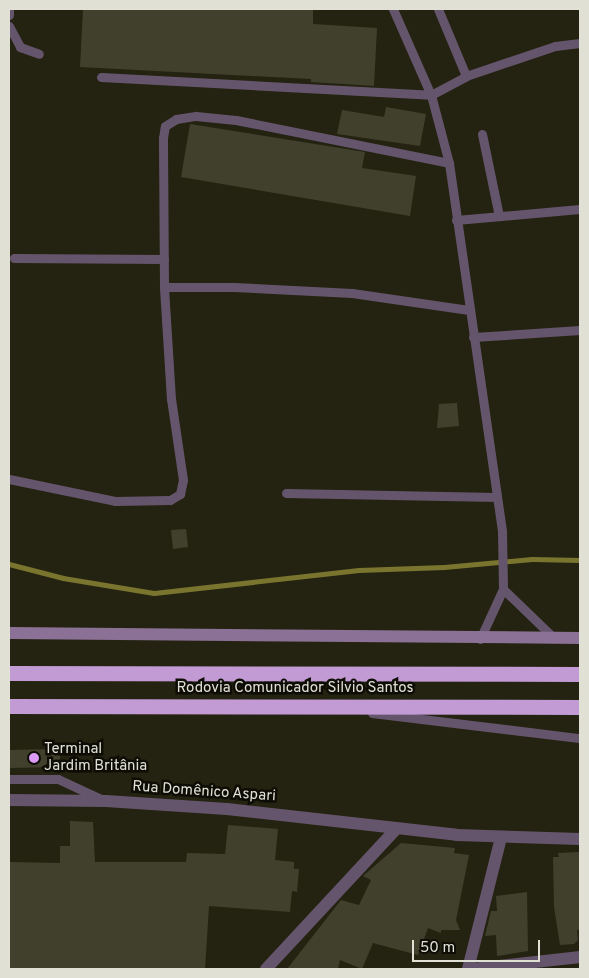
<!DOCTYPE html>
<meta charset="utf-8">
<style>
body{margin:0}
#map{position:relative;width:589px;height:978px;overflow:hidden;background:#242311;font-family:Overpass,sans-serif}
div>[style]{position:absolute}
.stream>*{height:5px;margin:-2.5px;padding:0 2.5px;transform-origin:2.5px;border-radius:2.5px;background:#7a752e}
.building>*{inset:0;background:#41402d}
.service>*{height:9px;margin:-4.5px;padding:0 4.5px;transform-origin:4.5px;border-radius:4.5px;background:#65556c}
.minor>*{height:12px;margin:-6px;padding:0 6px;transform-origin:6px;border-radius:6px;background:#65556c}
.secondary>*{height:12px;margin:-6px;padding:0 6px;transform-origin:6px;border-radius:6px;background:#8b7196}
.motorway>*{height:15px;margin:-7.5px;padding:0 7.5px;transform-origin:7.5px;border-radius:7.5px;background:#c29ad4}
.dots>*{width:14px;height:14px;translate:-50% -50%;box-sizing:border-box;border:2px solid #0d0c05;border-radius:50%}
span{translate:-50% -50%;white-space:nowrap;text-align:center;line-height:1.15;-webkit-text-stroke:5px #0d0c05;paint-order:stroke}
.street-label{font-size:15px;color:#e1e0d5}
.poi-label{font-size:15px;color:#e1e0d5}
.left{translate:0 -50%;text-align:left}
.frame{position:absolute;inset:0;border:10px solid #e1e0d5;pointer-events:none}
.scale{position:absolute;left:412px;top:940px;width:128px;height:22px;box-sizing:border-box;border:2px solid #e1e0d5;border-top:0;padding-left:6px;font-size:15px;line-height:18px;white-space:nowrap;color:#e1e0d5;-webkit-text-stroke:4px #0d0c05;paint-order:stroke}
</style>
<div id="map">
<div class="stream">
<div style="left:9px;top:564px;width:56px;rotate:14.5deg"></div>
<div style="left:63px;top:578px;width:92px;rotate:9.4deg"></div>
<div style="left:154px;top:593px;width:206px;rotate:-6.4deg"></div>
<div style="left:359px;top:570px;width:85px;rotate:-2deg"></div>
<div style="left:444px;top:567px;width:88px;rotate:-5.2deg"></div>
<div style="left:532px;top:559px;width:48px;rotate:1.2deg"></div>
</div>
<div class="building">
<div style="clip-path:polygon(83px 9px,313px 9px,313px 24px,377px 28px,374px 86px,311px 82px,311px 79px,80px 67px)"></div>
<div style="clip-path:polygon(386px 107px,426px 114px,420px 146px,337px 134px,342px 110px,384px 117px)"></div>
<div style="clip-path:polygon(190px 124px,365px 152px,362px 168px,416px 176px,410px 216px,181px 177px)"></div>
<div style="clip-path:polygon(457px 403px,459px 426px,437px 428px,439px 404px)"></div>
<div style="clip-path:polygon(186px 529px,188px 547px,173px 549px,171px 530px)"></div>
<div style="clip-path:polygon(60px 749px,60px 767px,9px 768px,9px 750px)"></div>
<div style="clip-path:polygon(70px 821px,93px 822px,95px 862px,186px 862px,187px 853px,225px 854px,228px 825px,278px 829px,275px 860px,294px 862px,294px 869px,299px 869px,297px 892px,292px 891px,290px 912px,209px 906px,205px 969px,9px 969px,9px 862px,60px 863px,60px 846px,70px 846px)"></div>
<div style="clip-path:polygon(401px 843px,455px 848px,454px 853px,469px 855px,456px 920px,460px 930px,441px 930px,441px 933px,428px 928px,418px 955px,373px 943px,362px 969px,340px 960px,338px 969px,287px 969px,341px 900px,359px 905px,371px 880px,363px 876px)"></div>
<div style="clip-path:polygon(580px 852px,580px 930px,577px 930px,578px 940px,574px 944px,560px 945px,554px 907px,553px 857px,559px 857px,558px 853px)"></div>
<div style="clip-path:polygon(527px 892px,528px 951px,497px 956px,496px 935px,485px 936px,491px 911px,497px 911px,496px 896px)"></div>
</div>
<div class="service">
<div style="left:393px;top:9px;width:94px;rotate:66.2deg"></div>
<div style="left:431px;top:95px;width:70px;rotate:75.2deg"></div>
<div style="left:449px;top:163px;width:372px;rotate:81.8deg"></div>
<div style="left:502px;top:531px;width:58px;rotate:89deg"></div>
<div style="left:503px;top:589px;width:55px;rotate:114.7deg"></div>
<div style="left:438px;top:9px;width:73px;rotate:67.3deg"></div>
<div style="left:9px;top:15px;width:6px;rotate:-90deg"></div>
<div style="left:9px;top:26px;width:24px;rotate:62deg"></div>
<div style="left:20px;top:47px;width:20px;rotate:20deg"></div>
<div style="left:101px;top:77px;width:330px;rotate:3.1deg"></div>
<div style="left:431px;top:95px;width:40px;rotate:-28deg"></div>
<div style="left:466px;top:76px;width:94px;rotate:-18.6deg"></div>
<div style="left:555px;top:46px;width:25px;rotate:-7deg"></div>
<div style="left:482px;top:134px;width:84px;rotate:78.3deg"></div>
<div style="left:456px;top:220px;width:124px;rotate:-5.1deg"></div>
<div style="left:14px;top:258px;width:150px;rotate:0.4deg"></div>
<div style="left:164px;top:287px;width:149px;rotate:-90.4deg"></div>
<div style="left:163px;top:138px;width:12px;rotate:-81deg"></div>
<div style="left:165px;top:126px;width:13px;rotate:-32deg"></div>
<div style="left:176px;top:119px;width:20px;rotate:-9deg"></div>
<div style="left:196px;top:116px;width:40px;rotate:5.7deg"></div>
<div style="left:236px;top:120px;width:217px;rotate:11.4deg"></div>
<div style="left:473px;top:337px;width:107px;rotate:-3.7deg"></div>
<div style="left:9px;top:479px;width:108px;rotate:11.7deg"></div>
<div style="left:115px;top:501px;width:55px;rotate:-1deg"></div>
<div style="left:170px;top:500px;width:12px;rotate:-31deg"></div>
<div style="left:180px;top:494px;width:14px;rotate:-78deg"></div>
<div style="left:183px;top:480px;width:82px;rotate:-98.4deg"></div>
<div style="left:171px;top:399px;width:112px;rotate:-93.6deg"></div>
<div style="left:164px;top:287px;width:70px"></div>
<div style="left:234px;top:287px;width:118px;rotate:2.9deg"></div>
<div style="left:352px;top:293px;width:118px;rotate:8.3deg"></div>
<div style="left:286px;top:493px;width:211px;rotate:1.1deg"></div>
<div style="left:503px;top:589px;width:71px;rotate:43.9deg"></div>
<div style="left:372px;top:713px;width:209px;rotate:6.9deg"></div>
<div style="left:9px;top:779px;width:49px"></div>
<div style="left:58px;top:779px;width:50px;rotate:25deg"></div>
</div>
<div class="minor">
<div style="left:9px;top:800px;width:97px;rotate:0.6deg"></div>
<div style="left:106px;top:801px;width:121px;rotate:3.8deg"></div>
<div style="left:227px;top:809px;width:231px;rotate:6.4deg"></div>
<div style="left:457px;top:835px;width:123px;rotate:1.9deg"></div>
<div style="left:266px;top:969px;width:191px;rotate:-47.1deg"></div>
<div style="left:468px;top:969px;width:135px;rotate:-75.9deg"></div>
<div style="left:472px;top:969px;width:109px;rotate:-6.3deg"></div>
</div>
<div class="secondary">
<div style="left:9px;top:633px;width:571px;rotate:0.5deg"></div>
</div>
<div class="motorway">
<div style="left:9px;top:673px;width:571px;rotate:0.1deg"></div>
<div style="left:9px;top:706px;width:571px;rotate:0.1deg"></div>
</div>
<div class="dots">
<div style="left:34px;top:758px;background:#da9af6"></div>
</div>
<div class="street-label">
<span style="left:295px;top:689px">Rodovia Comunicador Silvio Santos</span>
<span style="left:204px;top:792px;rotate:4deg">Rua Domênico Aspari</span>
</div>
<div class="poi-label">
<span class="left" style="left:44px;top:758px">Terminal<br>Jardim Britânia</span>
</div>
<div class="frame"></div>
<div class="scale">50 m</div>
</div>
